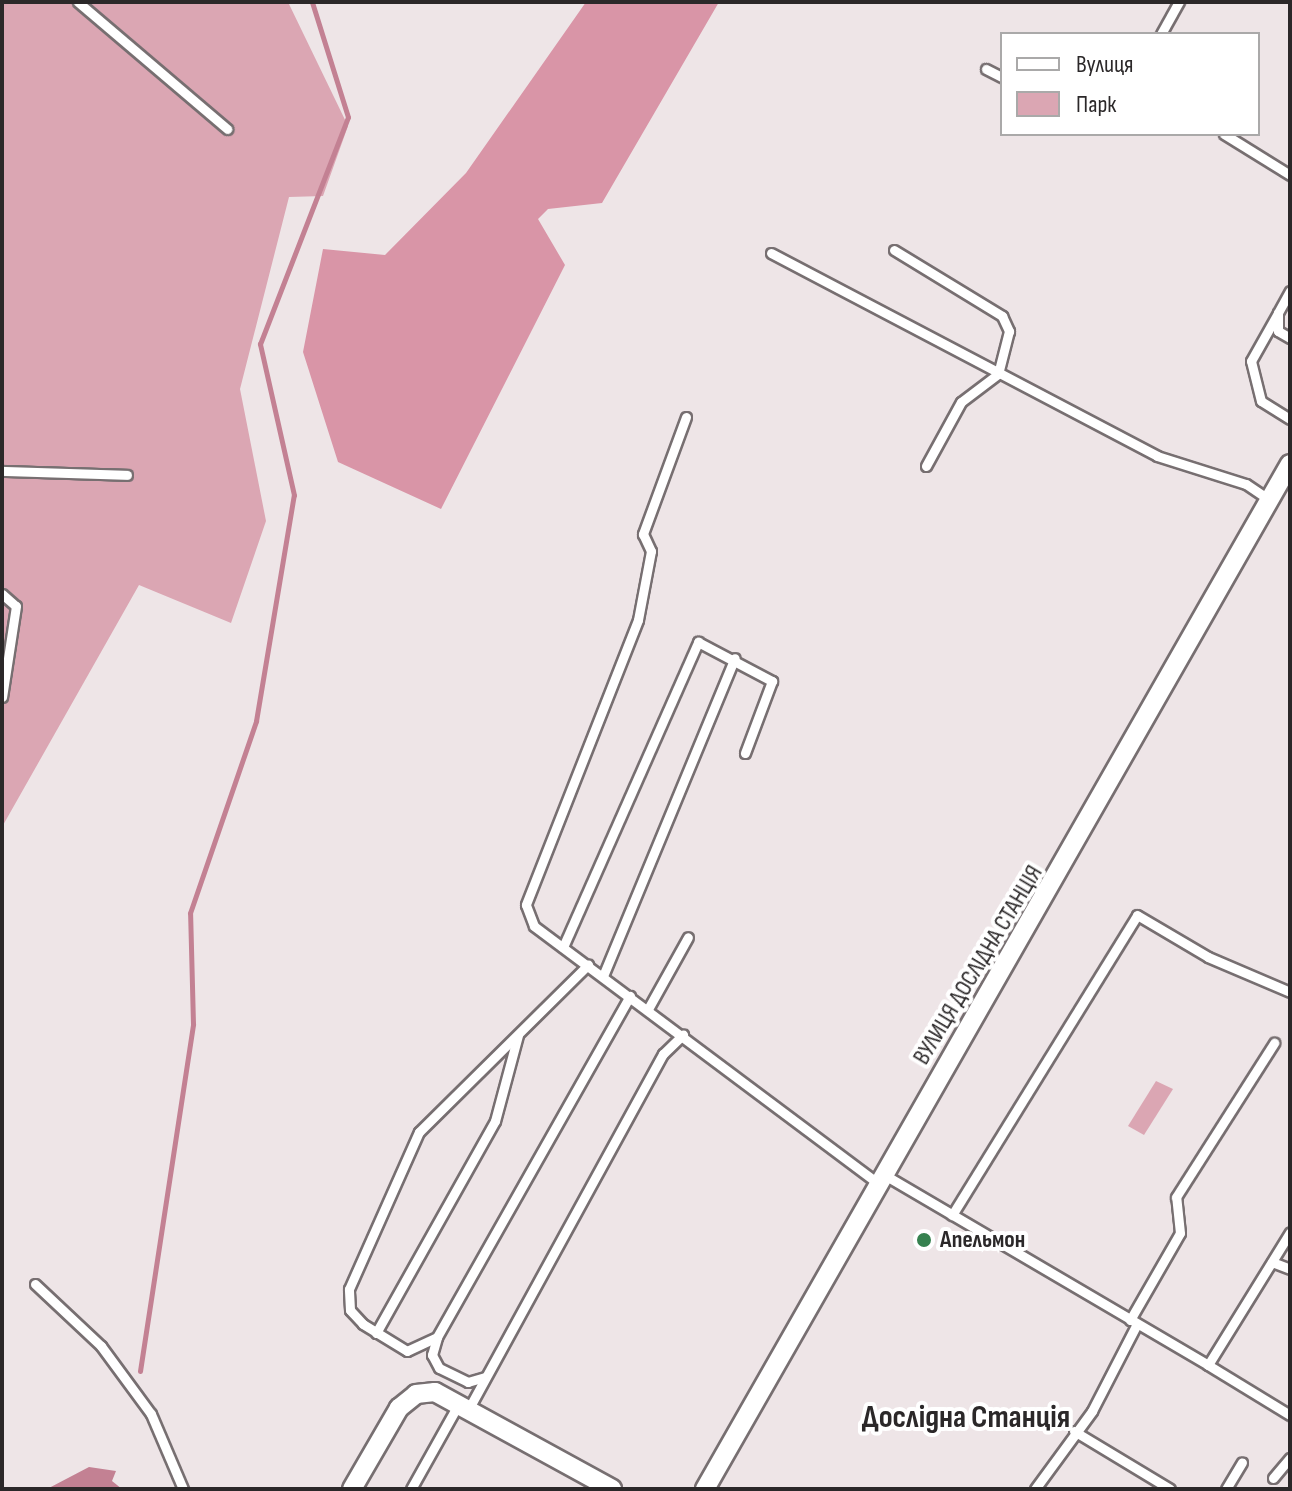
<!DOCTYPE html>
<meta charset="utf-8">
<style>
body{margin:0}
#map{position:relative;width:1292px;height:1491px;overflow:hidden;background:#eee5e7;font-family:"Sofia Sans Condensed",sans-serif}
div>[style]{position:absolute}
.green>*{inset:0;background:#dba6b3}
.forest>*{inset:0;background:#d995a7}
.water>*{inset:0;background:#c38193}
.stream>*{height:5px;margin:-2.5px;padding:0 2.5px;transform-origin:2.5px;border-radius:2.5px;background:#c38193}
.roads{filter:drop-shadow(2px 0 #776f71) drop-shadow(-2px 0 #776f71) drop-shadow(0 2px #776f71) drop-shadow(0 -2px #776f71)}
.service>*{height:9px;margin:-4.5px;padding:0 4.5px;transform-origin:4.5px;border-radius:4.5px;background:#fff}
.minor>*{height:18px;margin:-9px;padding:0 9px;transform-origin:9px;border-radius:9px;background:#fff}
.dots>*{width:22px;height:22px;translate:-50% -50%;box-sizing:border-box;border:4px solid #fff;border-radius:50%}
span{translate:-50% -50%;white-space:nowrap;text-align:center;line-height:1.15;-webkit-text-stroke:8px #fff;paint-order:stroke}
.street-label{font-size:24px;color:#2b2829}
.poi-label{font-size:24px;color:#2b2829;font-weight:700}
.left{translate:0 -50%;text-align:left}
.district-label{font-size:32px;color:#2b2829;font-weight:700}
.frame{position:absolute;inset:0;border:4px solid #2b2829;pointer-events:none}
.legend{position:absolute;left:1000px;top:32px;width:260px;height:104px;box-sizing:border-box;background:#fff;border:2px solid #aaa9a9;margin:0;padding:10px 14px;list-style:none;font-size:24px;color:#2b2829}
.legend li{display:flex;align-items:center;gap:16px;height:40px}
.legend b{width:40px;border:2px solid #aaa9a9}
</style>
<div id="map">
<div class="green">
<div style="clip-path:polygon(2px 2px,288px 2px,348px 126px,323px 196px,289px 197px,240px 389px,266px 521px,231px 623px,139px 585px,2px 827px)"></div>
<div style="clip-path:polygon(1156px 1081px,1173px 1089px,1144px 1135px,1128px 1126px)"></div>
</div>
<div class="forest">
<div style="clip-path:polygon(586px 2px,719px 2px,602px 203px,548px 209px,538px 219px,565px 265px,441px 509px,338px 462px,303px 352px,323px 249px,385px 255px,466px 173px)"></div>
</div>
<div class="water">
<div style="clip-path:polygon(89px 1467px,116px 1471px,112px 1481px,122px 1489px,47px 1489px)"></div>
</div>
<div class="stream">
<div style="left:140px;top:1371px;width:351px;rotate:-81.3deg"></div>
<div style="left:193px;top:1024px;width:111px;rotate:-91.5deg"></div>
<div style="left:190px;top:913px;width:203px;rotate:-71deg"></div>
<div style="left:256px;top:721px;width:229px;rotate:-80.5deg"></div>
<div style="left:294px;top:495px;width:155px;rotate:-102.7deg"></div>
<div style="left:260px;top:344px;width:243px;rotate:-68.8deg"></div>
<div style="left:348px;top:117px;width:121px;rotate:-107.4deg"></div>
</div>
<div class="roads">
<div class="service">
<div style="left:78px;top:2px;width:196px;rotate:40.4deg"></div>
<div style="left:1161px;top:34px;width:37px;rotate:-61deg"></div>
<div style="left:986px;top:69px;width:18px;rotate:27deg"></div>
<div style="left:1224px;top:134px;width:78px;rotate:31.8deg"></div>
<div style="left:894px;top:250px;width:127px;rotate:31.4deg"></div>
<div style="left:1002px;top:316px;width:17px;rotate:65deg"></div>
<div style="left:1009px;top:331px;width:44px;rotate:104.3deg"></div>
<div style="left:998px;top:374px;width:46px;rotate:142.9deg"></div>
<div style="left:961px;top:402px;width:73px;rotate:118.7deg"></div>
<div style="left:771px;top:253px;width:436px;rotate:27.7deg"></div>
<div style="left:1157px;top:456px;width:93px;rotate:17.5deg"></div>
<div style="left:1246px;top:484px;width:29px;rotate:34deg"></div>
<div style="left:1290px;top:291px;width:25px;rotate:119deg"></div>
<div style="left:1278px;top:313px;width:18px;rotate:90deg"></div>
<div style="left:1278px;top:331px;width:14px;rotate:30deg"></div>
<div style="left:1278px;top:313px;width:55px;rotate:119.4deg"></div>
<div style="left:1251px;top:361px;width:41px;rotate:76deg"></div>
<div style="left:1261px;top:401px;width:34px;rotate:32deg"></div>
<div style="left:686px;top:417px;width:125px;rotate:110.2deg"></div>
<div style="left:643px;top:534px;width:19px;rotate:65deg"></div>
<div style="left:651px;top:551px;width:70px;rotate:100.7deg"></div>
<div style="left:638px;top:620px;width:306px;rotate:111.5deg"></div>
<div style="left:526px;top:905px;width:22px;rotate:69deg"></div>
<div style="left:534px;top:926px;width:429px;rotate:36.8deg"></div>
<div style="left:2px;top:471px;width:125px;rotate:1.8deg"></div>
<div style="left:2px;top:594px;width:18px;rotate:41deg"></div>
<div style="left:16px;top:606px;width:92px;rotate:98.7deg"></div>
<div style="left:563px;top:947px;width:334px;rotate:-66.1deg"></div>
<div style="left:698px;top:642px;width:84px;rotate:27.8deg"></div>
<div style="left:772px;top:681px;width:77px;rotate:110.6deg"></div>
<div style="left:603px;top:976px;width:344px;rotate:-67.5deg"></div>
<div style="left:648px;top:1009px;width:82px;rotate:-60.9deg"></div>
<div style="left:883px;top:1174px;width:377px;rotate:30.4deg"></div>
<div style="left:1208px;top:1365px;width:156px;rotate:-58.3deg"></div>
<div style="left:952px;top:1215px;width:352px;rotate:-58.3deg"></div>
<div style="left:1137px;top:915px;width:82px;rotate:30.6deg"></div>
<div style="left:1208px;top:957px;width:89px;rotate:23.1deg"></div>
<div style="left:1272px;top:1262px;width:19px;rotate:21deg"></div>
<div style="left:35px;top:1284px;width:91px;rotate:43.2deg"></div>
<div style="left:101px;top:1346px;width:84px;rotate:53.7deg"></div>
<div style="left:151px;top:1414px;width:82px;rotate:66.9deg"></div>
<div style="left:1130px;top:1320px;width:100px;rotate:-60.1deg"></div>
<div style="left:1180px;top:1233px;width:36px;rotate:-96deg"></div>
<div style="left:1176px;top:1197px;width:183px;rotate:-57.5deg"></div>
<div style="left:376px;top:1333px;width:243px;rotate:-60.7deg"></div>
<div style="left:495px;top:1121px;width:89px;rotate:-75deg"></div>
<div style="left:437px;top:1337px;width:33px;rotate:155deg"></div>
<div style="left:407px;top:1351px;width:52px;rotate:-148.5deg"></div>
<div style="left:363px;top:1324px;width:19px;rotate:-133deg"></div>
<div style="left:350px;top:1310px;width:21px;rotate:-93deg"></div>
<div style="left:349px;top:1289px;width:172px;rotate:-66deg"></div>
<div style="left:419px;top:1132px;width:238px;rotate:-44.7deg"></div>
<div style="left:1208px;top:1365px;width:96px;rotate:31.4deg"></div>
<div style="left:485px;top:1377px;width:18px;rotate:164deg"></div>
<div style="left:468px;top:1382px;width:32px;rotate:-154deg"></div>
<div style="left:439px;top:1368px;width:15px;rotate:-118deg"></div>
<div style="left:432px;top:1355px;width:19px;rotate:-74deg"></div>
<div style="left:437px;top:1337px;width:392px;rotate:-60.5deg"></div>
<div style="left:468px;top:1410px;width:406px;rotate:-61.3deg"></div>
<div style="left:663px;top:1054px;width:28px;rotate:-44deg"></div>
<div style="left:1074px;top:1431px;width:112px;rotate:31.1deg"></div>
<div style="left:1273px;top:1478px;width:26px;rotate:-50deg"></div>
<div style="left:411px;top:1489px;width:96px;rotate:-60.8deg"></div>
<div style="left:1035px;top:1489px;width:97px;rotate:-53.8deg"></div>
<div style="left:1092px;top:1411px;width:98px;rotate:-62.7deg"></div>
<div style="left:1226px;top:1489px;width:31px;rotate:-59deg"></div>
</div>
<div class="minor">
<div style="left:352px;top:1489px;width:94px;rotate:-59.9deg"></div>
<div style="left:399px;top:1408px;width:22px;rotate:-39deg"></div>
<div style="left:416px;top:1394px;width:19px;rotate:-6deg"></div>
<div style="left:435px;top:1392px;width:202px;rotate:28.7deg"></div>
<div style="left:705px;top:1489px;width:1180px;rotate:-60.29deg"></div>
</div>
</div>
<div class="dots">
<div style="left:924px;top:1240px;background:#36814f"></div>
</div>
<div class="street-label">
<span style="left:978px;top:965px;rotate:-59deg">ВУЛИЦЯ ДОСЛІДНА СТАНЦІЯ</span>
</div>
<div class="poi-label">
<span class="left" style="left:940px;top:1240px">Апельмон</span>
</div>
<div class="district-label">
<span style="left:966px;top:1418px">Дослідна Станція</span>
</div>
<div class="frame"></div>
<ul class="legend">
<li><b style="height:10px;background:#fff"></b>Вулиця</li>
<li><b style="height:22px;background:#dba6b3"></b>Парк</li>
</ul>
</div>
